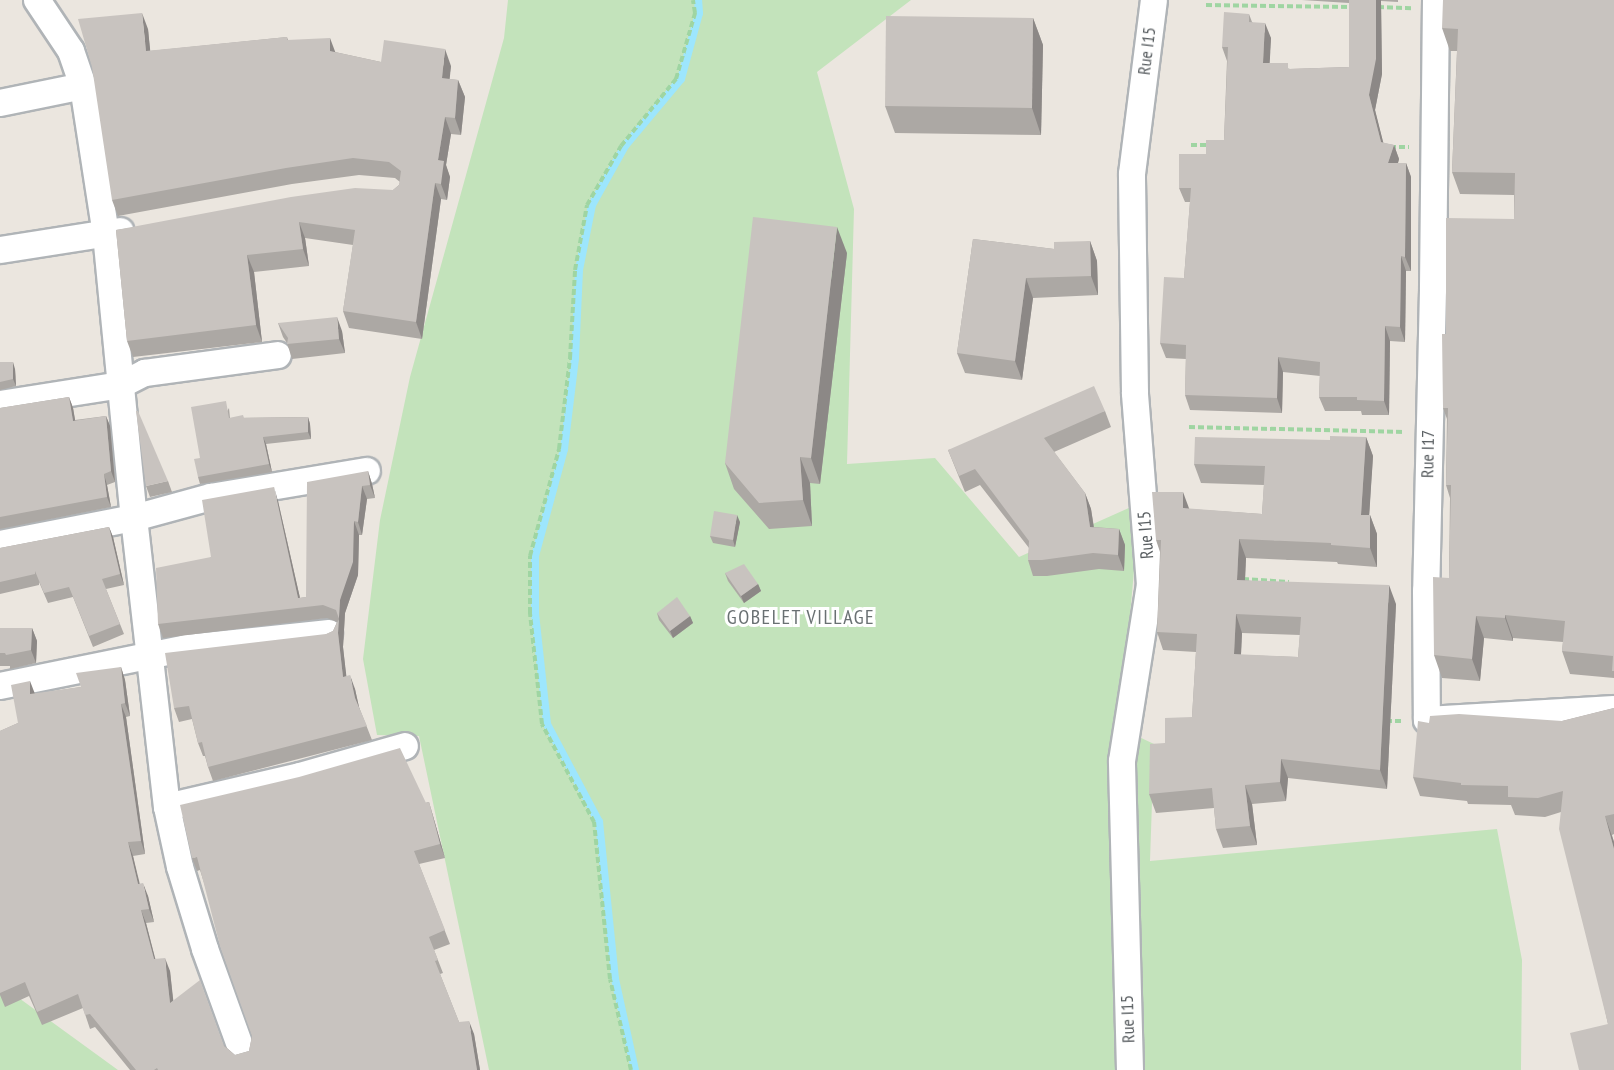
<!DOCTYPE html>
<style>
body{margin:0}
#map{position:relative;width:1614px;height:1070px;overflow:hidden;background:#ebe6df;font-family:"PT Sans Narrow",sans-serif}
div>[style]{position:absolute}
.green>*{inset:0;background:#c3e3bb}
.stream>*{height:8px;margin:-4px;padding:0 4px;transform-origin:4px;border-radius:4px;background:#9de6fd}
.path>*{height:4px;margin-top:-2px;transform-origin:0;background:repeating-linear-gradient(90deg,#9fd5a2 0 6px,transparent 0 9px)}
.roads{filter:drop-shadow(2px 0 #b0b4b7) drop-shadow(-2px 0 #b0b4b7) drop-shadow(0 2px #b0b4b7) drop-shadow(0 -2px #b0b4b7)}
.street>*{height:26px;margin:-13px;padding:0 13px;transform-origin:13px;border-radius:13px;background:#fff}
.wall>*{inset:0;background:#aca8a4}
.shaded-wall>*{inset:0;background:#8c8886}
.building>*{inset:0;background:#c8c3bf}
span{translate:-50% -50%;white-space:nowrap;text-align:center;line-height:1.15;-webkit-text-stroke:6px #fff;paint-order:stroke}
.street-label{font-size:18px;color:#585d60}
.neighbourhood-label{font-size:20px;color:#697072;letter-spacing:1.5px}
</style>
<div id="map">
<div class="green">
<div style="clip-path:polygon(508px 0,911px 0,817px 72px,854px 209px,847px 464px,935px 458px,1019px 557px,1140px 503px,1120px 728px,1154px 744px,1150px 861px,1497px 829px,1522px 960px,1521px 1070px,489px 1070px,419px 736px,377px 735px,363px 659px,380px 520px,410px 377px,504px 38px)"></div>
<div style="clip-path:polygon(0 956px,12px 993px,118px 1070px,0 1070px)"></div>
</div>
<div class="stream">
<div style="left:635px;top:1070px;width:93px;rotate:-102.4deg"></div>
<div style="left:615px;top:979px;width:158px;rotate:-95.8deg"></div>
<div style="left:599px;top:822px;width:111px;rotate:-118deg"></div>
<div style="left:547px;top:724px;width:111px;rotate:-96.2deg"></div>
<div style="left:535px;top:614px;width:58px;rotate:-90deg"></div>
<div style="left:535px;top:556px;width:111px;rotate:-74.8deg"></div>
<div style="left:564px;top:449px;width:92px;rotate:-83.1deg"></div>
<div style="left:575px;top:358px;width:88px;rotate:-87.4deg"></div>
<div style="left:579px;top:270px;width:66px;rotate:-78.7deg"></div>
<div style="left:592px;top:205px;width:68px;rotate:-60.8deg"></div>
<div style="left:625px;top:146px;width:87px;rotate:-50.1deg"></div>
<div style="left:681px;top:79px;width:68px;rotate:-74.7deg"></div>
<div style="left:699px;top:13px;width:13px;rotate:-94deg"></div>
</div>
<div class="path">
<div style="left:1206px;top:5px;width:146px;rotate:0.8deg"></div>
<div style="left:1378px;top:7px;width:34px;rotate:2deg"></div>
<div style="left:1191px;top:145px;width:20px"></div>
<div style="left:1390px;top:147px;width:19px"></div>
<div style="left:1189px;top:427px;width:216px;rotate:1.3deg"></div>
<div style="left:1243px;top:579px;width:46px;rotate:3.7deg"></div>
<div style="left:1386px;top:721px;width:16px"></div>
<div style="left:631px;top:1070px;width:93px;rotate:-103deg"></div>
<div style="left:610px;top:979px;width:158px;rotate:-95.8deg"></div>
<div style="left:594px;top:822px;width:111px;rotate:-118deg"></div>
<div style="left:542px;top:724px;width:112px;rotate:-96.2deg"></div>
<div style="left:530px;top:613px;width:57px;rotate:-90deg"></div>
<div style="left:530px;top:556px;width:111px;rotate:-74.8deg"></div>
<div style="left:559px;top:449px;width:92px;rotate:-83.1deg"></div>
<div style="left:570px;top:358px;width:88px;rotate:-86.7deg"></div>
<div style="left:575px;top:270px;width:66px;rotate:-79.5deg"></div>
<div style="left:587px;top:205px;width:68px;rotate:-60deg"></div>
<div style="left:621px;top:146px;width:87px;rotate:-50.6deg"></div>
<div style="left:676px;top:79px;width:69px;rotate:-73.9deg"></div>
<div style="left:695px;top:13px;width:13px;rotate:-99deg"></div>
</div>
<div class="roads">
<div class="street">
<div style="left:37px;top:0;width:61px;rotate:56.3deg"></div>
<div style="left:71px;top:51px;width:37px;rotate:71deg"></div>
<div style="left:83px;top:86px;width:150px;rotate:81.2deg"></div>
<div style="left:106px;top:234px;width:285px;rotate:84.4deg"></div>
<div style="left:134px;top:518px;width:291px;rotate:83.5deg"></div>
<div style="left:167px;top:807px;width:61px;rotate:77.8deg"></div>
<div style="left:180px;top:867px;width:86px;rotate:73deg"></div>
<div style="left:205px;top:949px;width:112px;rotate:70.1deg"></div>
<div style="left:1436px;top:0;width:290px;rotate:90.6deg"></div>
<div style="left:1433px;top:290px;width:301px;rotate:91.3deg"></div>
<div style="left:1426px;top:591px;width:129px;rotate:89.6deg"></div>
<div style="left:1427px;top:720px;width:187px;rotate:-3.4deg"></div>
<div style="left:0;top:103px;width:85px;rotate:-11.6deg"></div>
<div style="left:0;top:250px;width:122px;rotate:-8.9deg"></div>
<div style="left:0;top:404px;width:122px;rotate:-8.9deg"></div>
<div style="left:121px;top:385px;width:27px;rotate:-27deg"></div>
<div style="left:145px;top:373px;width:134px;rotate:-7.7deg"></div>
<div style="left:0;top:544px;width:136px;rotate:-11deg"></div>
<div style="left:134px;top:518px;width:80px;rotate:-15.3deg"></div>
<div style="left:211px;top:497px;width:158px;rotate:-9.5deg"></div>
<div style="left:0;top:686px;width:191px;rotate:-11.5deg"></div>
<div style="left:187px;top:648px;width:143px;rotate:-6deg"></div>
<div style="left:167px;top:807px;width:137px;rotate:-13.1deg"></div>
<div style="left:300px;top:776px;width:109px;rotate:-15.9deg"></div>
<div style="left:1130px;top:1070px;width:309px;rotate:-91.5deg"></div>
<div style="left:1122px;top:761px;width:178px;rotate:-81deg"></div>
<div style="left:1150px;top:585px;width:193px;rotate:-94.5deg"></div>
<div style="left:1135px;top:393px;width:219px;rotate:-90.8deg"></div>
<div style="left:1132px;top:174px;width:175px;rotate:-82.8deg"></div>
</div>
</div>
<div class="wall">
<div style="clip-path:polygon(1302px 0,1398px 0,1398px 2px,1381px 1px,1382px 74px,1375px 110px,1383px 143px,1394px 145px,1399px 159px,1398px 163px,1406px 163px,1411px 177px,1411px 271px,1406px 271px,1405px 342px,1390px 341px,1389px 415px,1362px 415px,1361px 411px,1325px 411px,1319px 397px,1320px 376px,1283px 372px,1282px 413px,1190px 410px,1185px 395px,1186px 359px,1166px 358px,1160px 343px,1184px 278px,1190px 202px,1185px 202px,1179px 188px,1206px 154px,1224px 140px,1227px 61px,1222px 47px,1249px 14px,1252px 22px,1271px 38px,1269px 63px,1290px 69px,1349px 67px,1349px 3px)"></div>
<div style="clip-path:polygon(1614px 0,1614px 678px,1570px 674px,1562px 651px,1563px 642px,1513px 638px,1513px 641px,1484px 638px,1480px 681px,1442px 678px,1434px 655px,1449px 578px,1450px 498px,1446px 485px,1447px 419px,1443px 408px,1446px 334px,1514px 219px,1514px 195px,1460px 194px,1452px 172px,1457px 51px,1450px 51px,1442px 28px)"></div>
<div style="clip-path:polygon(1033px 18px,1043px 45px,1041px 135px,895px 133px,885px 106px)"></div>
<div style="clip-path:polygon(148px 29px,150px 51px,287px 37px,288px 40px,335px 52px,381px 62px,451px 66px,449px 79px,458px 80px,465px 97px,461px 135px,451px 134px,446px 165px,450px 177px,447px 200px,441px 199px,422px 339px,349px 328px,343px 311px,353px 245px,305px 238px,309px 266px,254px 272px,262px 342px,133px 357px,127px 341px,116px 230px,393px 190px,399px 185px,400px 182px,395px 178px,359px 175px,292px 184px,118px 216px,112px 200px)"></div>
<div style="clip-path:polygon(973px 239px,1054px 249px,1090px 241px,1097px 261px,1098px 295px,1033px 298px,1022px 380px,965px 373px,957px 353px)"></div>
<div style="clip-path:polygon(847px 253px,820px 484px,810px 483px,812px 526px,769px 529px,734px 489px,725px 463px)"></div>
<div style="clip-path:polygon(278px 323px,342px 331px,345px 353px,292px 359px,287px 343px,283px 337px)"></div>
<div style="clip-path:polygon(0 362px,15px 369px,16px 386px,0 390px)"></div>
<div style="clip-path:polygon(69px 397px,73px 408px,75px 420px,106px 416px,110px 426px,115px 482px,107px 485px,111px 507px,0 529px,0 408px)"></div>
<div style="clip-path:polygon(229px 408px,230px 418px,308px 417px,310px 424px,311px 439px,266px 444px,272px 472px,200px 484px,198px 477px,200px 458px)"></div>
<div style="clip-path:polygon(1105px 411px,1111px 427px,1054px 452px,1085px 493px,1091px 509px,1094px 527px,1119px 529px,1125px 545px,1124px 571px,1099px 569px,1047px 576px,1033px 576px,1028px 560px,1029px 548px,980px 485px,965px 492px,948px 450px)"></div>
<div style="clip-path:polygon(evenodd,1366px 437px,1373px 456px,1369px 515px,1370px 515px,1377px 534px,1377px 567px,1338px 564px,1337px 562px,1246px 558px,1245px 580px,1396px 604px,1387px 789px,1288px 778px,1286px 801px,1252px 804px,1257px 845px,1223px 848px,1216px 829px,1214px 808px,1156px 813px,1149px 794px,1165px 743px,1192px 717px,1196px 652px,1163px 650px,1157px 632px,1160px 552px,1156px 540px,1189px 509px,1262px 514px,1264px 485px,1201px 483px,1194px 464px,1330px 440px,1366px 437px,1242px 633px,1300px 635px,1298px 657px,1241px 655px,1242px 633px)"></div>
<div style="clip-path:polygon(368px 471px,372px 484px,375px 498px,367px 499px,362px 535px,359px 535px,358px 575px,345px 613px,343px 647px,346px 676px,355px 689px,359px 707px,372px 740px,213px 781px,208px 767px,205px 756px,203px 756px,198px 743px,192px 719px,179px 722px,174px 708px,333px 631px,337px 622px,327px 618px,163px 638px,158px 624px,211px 557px,278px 501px,300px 598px,306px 597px)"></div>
<div style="clip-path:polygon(168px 481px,172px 492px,150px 497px,146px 486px)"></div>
<div style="clip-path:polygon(740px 522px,735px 547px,713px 543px,710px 536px)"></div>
<div style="clip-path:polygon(109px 527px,113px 537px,124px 585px,106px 589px,124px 634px,93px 647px,73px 597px,48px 603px,39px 582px,39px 585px,0 594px,0 548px)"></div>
<div style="clip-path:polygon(725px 573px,758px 584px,761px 591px,744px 603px,728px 581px)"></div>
<div style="clip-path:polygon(657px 613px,690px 616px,693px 623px,673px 638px,659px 620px)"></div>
<div style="clip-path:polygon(0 628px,32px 628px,37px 641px,36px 663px,10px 669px,10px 666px,0 666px)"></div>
<div style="clip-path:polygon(121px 667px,125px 680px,130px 716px,126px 717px,145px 854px,133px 856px,139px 884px,148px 896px,154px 922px,146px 923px,155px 959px,170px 971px,173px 1001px,235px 1055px,249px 1051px,252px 1036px,200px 870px,197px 871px,192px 858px,429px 802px,445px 858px,419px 864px,450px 944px,434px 950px,443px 973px,440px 974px,459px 1022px,474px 1034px,480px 1070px,130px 1070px,95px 1027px,90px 1029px,83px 1008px,42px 1025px,29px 996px,5px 1007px,0 995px,0 731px,18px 723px,35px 694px,81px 687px)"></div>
<div style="clip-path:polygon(1614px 708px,1614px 834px,1612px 835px,1614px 842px,1614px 1070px,1608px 1024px,1561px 812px,1545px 817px,1515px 815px,1511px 805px,1468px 804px,1467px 801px,1420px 796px,1413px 777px,1429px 723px,1562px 721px)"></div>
</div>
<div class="shaded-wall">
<div style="clip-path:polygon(1376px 0,1381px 0,1381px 1px,1382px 74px,1375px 110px,1387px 157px,1381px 142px,1369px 95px)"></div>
<div style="clip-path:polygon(142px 13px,148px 29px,152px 68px,146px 51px)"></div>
<div style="clip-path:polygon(1033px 18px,1043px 45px,1041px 135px,1032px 108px)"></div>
<div style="clip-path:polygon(1265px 23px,1271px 38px,1269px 77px,1263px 63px)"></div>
<div style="clip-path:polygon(330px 38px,336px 54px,330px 51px)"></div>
<div style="clip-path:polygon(445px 49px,451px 66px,448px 95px,442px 78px)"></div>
<div style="clip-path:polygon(458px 80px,465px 97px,461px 135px,455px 118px)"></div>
<div style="clip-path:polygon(445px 117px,451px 134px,446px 165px,450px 177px,447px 200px,441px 184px,438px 160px)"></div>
<div style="clip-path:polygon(1394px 145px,1399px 159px,1394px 177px,1388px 163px)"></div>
<div style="clip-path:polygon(1406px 163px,1411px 177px,1411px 271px,1405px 257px)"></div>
<div style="clip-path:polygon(435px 183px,441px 199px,422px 339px,416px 322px)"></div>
<div style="clip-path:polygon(299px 222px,305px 238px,309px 266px,303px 249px)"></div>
<div style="clip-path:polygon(837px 227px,847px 253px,820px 484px,811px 458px)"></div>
<div style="clip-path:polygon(1090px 241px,1097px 261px,1098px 295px,1091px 276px)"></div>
<div style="clip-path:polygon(247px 255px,254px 272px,262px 342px,256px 325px)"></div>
<div style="clip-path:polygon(1401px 256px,1406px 271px,1405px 342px,1400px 327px)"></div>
<div style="clip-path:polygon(1026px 278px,1033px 298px,1022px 380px,1015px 361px)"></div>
<div style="clip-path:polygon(337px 317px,342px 331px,345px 353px,339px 339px)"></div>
<div style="clip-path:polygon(1385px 326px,1390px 341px,1389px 415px,1384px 401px)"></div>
<div style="clip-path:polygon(1278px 357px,1283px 372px,1282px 413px,1277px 398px)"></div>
<div style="clip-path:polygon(13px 362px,15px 369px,16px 386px,13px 379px)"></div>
<div style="clip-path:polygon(69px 397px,73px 408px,77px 431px,73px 421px)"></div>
<div style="clip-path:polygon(106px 416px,110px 426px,115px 482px,111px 471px)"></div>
<div style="clip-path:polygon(308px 417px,310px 424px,311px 439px,308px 432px)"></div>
<div style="clip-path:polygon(263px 437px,266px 444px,272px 472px,269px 464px)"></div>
<div style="clip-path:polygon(1366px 437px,1373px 456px,1368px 534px,1361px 515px)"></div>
<div style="clip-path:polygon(800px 457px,810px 483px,812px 526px,803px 500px)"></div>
<div style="clip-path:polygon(368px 471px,372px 484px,375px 498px,370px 485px)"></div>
<div style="clip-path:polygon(104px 474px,107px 485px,111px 507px,107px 497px)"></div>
<div style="clip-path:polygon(362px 486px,367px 499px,362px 535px,358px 522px)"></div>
<div style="clip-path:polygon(274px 487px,278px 501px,302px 607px,298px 598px)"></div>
<div style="clip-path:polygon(1183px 492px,1190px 511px,1183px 508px)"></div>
<div style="clip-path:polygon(1085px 493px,1091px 509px,1096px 543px,1090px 527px)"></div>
<div style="clip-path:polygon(737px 515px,740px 522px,735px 547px,733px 540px)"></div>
<div style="clip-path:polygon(1370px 515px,1377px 534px,1377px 567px,1370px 548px)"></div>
<div style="clip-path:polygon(354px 521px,359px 535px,358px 575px,345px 613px,343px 647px,348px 690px,343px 677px,338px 633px,340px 600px)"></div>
<div style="clip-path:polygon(109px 527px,113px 537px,124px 585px,120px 574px)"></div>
<div style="clip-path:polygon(1119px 529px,1125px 545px,1124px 571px,1118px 555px)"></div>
<div style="clip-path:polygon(1239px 539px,1246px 558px,1244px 599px,1237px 580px)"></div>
<div style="clip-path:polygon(758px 584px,761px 591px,744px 603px,741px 596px)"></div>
<div style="clip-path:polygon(1389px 585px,1396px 604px,1387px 789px,1380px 770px)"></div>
<div style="clip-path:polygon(1236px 614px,1242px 633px,1240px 673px,1234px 654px)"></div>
<div style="clip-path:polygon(1505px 615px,1513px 638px,1513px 641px,1505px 618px)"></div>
<div style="clip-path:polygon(690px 616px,693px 623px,673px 638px,670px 631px)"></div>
<div style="clip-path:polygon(1476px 616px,1484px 638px,1480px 681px,1472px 659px)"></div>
<div style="clip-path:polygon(32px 628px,37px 641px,36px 663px,31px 650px)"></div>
<div style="clip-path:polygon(121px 667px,125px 680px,130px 716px,125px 703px)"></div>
<div style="clip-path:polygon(350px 675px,355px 689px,360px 712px,355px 698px)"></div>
<div style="clip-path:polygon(30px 681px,35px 694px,30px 694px)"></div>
<div style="clip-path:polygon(121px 704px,126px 717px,145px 854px,141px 841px)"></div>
<div style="clip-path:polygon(1281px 759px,1288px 778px,1286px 801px,1280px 782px)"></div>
<div style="clip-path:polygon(1245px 785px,1252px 804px,1257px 845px,1250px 826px)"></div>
<div style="clip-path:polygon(429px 802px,445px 858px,440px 844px)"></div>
<div style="clip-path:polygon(1605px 816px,1614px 842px,1614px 849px)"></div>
<div style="clip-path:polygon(128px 842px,133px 856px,143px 897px,138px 884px)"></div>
<div style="clip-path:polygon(143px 883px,148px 896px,154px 922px,149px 909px)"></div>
<div style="clip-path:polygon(141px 910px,146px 923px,159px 973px,154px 959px)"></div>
<div style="clip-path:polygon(165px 958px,170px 971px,175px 1016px,170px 1003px)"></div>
<div style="clip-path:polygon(469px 1021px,474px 1034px,480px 1070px,477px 1070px)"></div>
</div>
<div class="building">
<div style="clip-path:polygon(1349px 0,1376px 0,1376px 59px,1369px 95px,1381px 142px,1394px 145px,1388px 163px,1406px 163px,1405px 257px,1401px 256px,1400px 327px,1385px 326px,1384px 401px,1357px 400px,1357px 397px,1319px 397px,1320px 362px,1278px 357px,1277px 398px,1185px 395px,1186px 345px,1160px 343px,1164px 277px,1184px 278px,1191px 188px,1179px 188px,1179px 154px,1206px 154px,1206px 140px,1224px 140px,1228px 47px,1222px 47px,1224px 12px,1249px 14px,1249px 22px,1265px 23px,1263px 63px,1288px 63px,1288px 69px,1349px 67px)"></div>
<div style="clip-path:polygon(1443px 0,1614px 0,1614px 671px,1612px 671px,1613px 656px,1562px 651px,1565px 621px,1505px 615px,1505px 618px,1476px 616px,1472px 659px,1434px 655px,1433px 577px,1449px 578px,1451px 485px,1446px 485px,1448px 408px,1443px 408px,1442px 334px,1446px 334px,1446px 218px,1514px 219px,1515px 173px,1452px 172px,1458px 29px,1442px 28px)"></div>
<div style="clip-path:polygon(142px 13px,146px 51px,287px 37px,287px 40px,330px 38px,330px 51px,381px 62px,384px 40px,445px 49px,442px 78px,458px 80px,455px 118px,445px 117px,438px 160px,444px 161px,441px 184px,435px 183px,416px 322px,343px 311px,355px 230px,299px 222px,303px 249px,247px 255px,256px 325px,127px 341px,116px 230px,291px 197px,355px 188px,393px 190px,399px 185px,401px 171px,389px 162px,353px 158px,286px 168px,112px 200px,92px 67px,78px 19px)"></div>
<div style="clip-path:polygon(886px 16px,1033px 18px,1032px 108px,885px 106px)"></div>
<div style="clip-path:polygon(753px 217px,837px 227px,811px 458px,800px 457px,803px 500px,759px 503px,725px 463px)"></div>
<div style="clip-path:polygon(973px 239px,1054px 249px,1054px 242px,1090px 241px,1091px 276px,1026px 278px,1015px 361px,957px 353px)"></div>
<div style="clip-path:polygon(337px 317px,339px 339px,287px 344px,288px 338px,278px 323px)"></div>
<div style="clip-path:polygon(0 362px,13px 362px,13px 379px,0 382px)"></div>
<div style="clip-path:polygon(1094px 386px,1105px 411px,1044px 438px,1085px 493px,1090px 527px,1119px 529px,1118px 555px,1093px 553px,1042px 560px,1028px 560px,1029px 541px,975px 469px,959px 476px,948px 450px)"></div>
<div style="clip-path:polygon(69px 397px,73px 421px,106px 416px,111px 471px,104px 474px,107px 497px,0 517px,0 408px)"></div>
<div style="clip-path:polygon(226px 401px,229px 418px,243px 415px,244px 418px,308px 417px,308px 432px,263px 437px,269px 464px,198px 477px,194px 459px,200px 458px,191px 407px)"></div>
<div style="clip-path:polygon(136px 411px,138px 411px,168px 481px,146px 486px)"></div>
<div style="clip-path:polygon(evenodd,1330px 436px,1366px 437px,1361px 515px,1370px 515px,1370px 548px,1331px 545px,1331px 543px,1239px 539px,1237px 580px,1389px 585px,1380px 770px,1281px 759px,1280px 782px,1245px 785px,1250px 826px,1216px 829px,1212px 788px,1149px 794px,1150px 744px,1165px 743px,1165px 718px,1192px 717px,1197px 634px,1157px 632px,1161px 540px,1156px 540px,1152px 492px,1183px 492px,1183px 508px,1262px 514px,1265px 466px,1194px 464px,1195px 437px,1330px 440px,1330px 436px,1236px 614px,1301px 617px,1298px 657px,1234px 654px,1236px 614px)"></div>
<div style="clip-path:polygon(368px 471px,370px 485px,362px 486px,358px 522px,354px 521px,353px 562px,340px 600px,338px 633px,343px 677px,350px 675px,355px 698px,367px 726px,208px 767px,202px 742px,198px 743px,189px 706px,174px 708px,165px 653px,326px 634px,333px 631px,339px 619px,336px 610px,323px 605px,158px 624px,156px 568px,211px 557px,202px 500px,274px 487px,298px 598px,306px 597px,307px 482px)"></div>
<div style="clip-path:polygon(714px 511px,737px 515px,733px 540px,710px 536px)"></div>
<div style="clip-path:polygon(109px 527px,120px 574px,102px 579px,120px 624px,89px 636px,69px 587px,44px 593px,35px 571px,35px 574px,0 582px,0 548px)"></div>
<div style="clip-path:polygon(744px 564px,758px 584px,741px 596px,725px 573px)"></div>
<div style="clip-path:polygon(677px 597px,690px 616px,670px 631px,657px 613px)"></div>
<div style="clip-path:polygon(0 628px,32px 628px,31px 650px,6px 655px,5px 653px,0 653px)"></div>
<div style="clip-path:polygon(121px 667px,125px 703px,121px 704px,141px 841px,128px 842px,138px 884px,143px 883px,149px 909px,141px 910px,154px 959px,165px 958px,170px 1003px,200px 980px,224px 1046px,235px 1055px,249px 1051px,252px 1036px,220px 946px,197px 857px,192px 858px,180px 805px,299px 777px,400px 748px,426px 803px,429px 802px,440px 844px,414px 851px,445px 930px,429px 937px,438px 960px,435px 961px,459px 1022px,469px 1021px,477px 1070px,158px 1070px,157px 1068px,154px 1070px,136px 1070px,90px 1014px,85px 1015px,78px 994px,37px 1012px,25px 982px,0 993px,0 731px,18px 723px,11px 685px,30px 681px,30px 694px,81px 687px,76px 673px)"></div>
<div style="clip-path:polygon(1614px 708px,1614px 814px,1605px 816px,1614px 849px,1614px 1070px,1579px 1070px,1570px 1033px,1608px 1024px,1559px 829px,1563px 791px,1538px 798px,1508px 797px,1508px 786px,1461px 785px,1461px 783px,1413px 777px,1418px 721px,1429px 723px,1430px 716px,1459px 714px,1562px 721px)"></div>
</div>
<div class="street-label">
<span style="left:1147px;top:51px;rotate:-83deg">Rue I15</span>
<span style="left:1428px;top:454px;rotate:-89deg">Rue I17</span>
<span style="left:1146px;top:535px;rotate:-94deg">Rue I15</span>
<span style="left:1128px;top:1019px;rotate:-92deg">Rue I15</span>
</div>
<div class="neighbourhood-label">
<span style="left:801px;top:617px">GOBELET VILLAGE</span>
</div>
</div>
